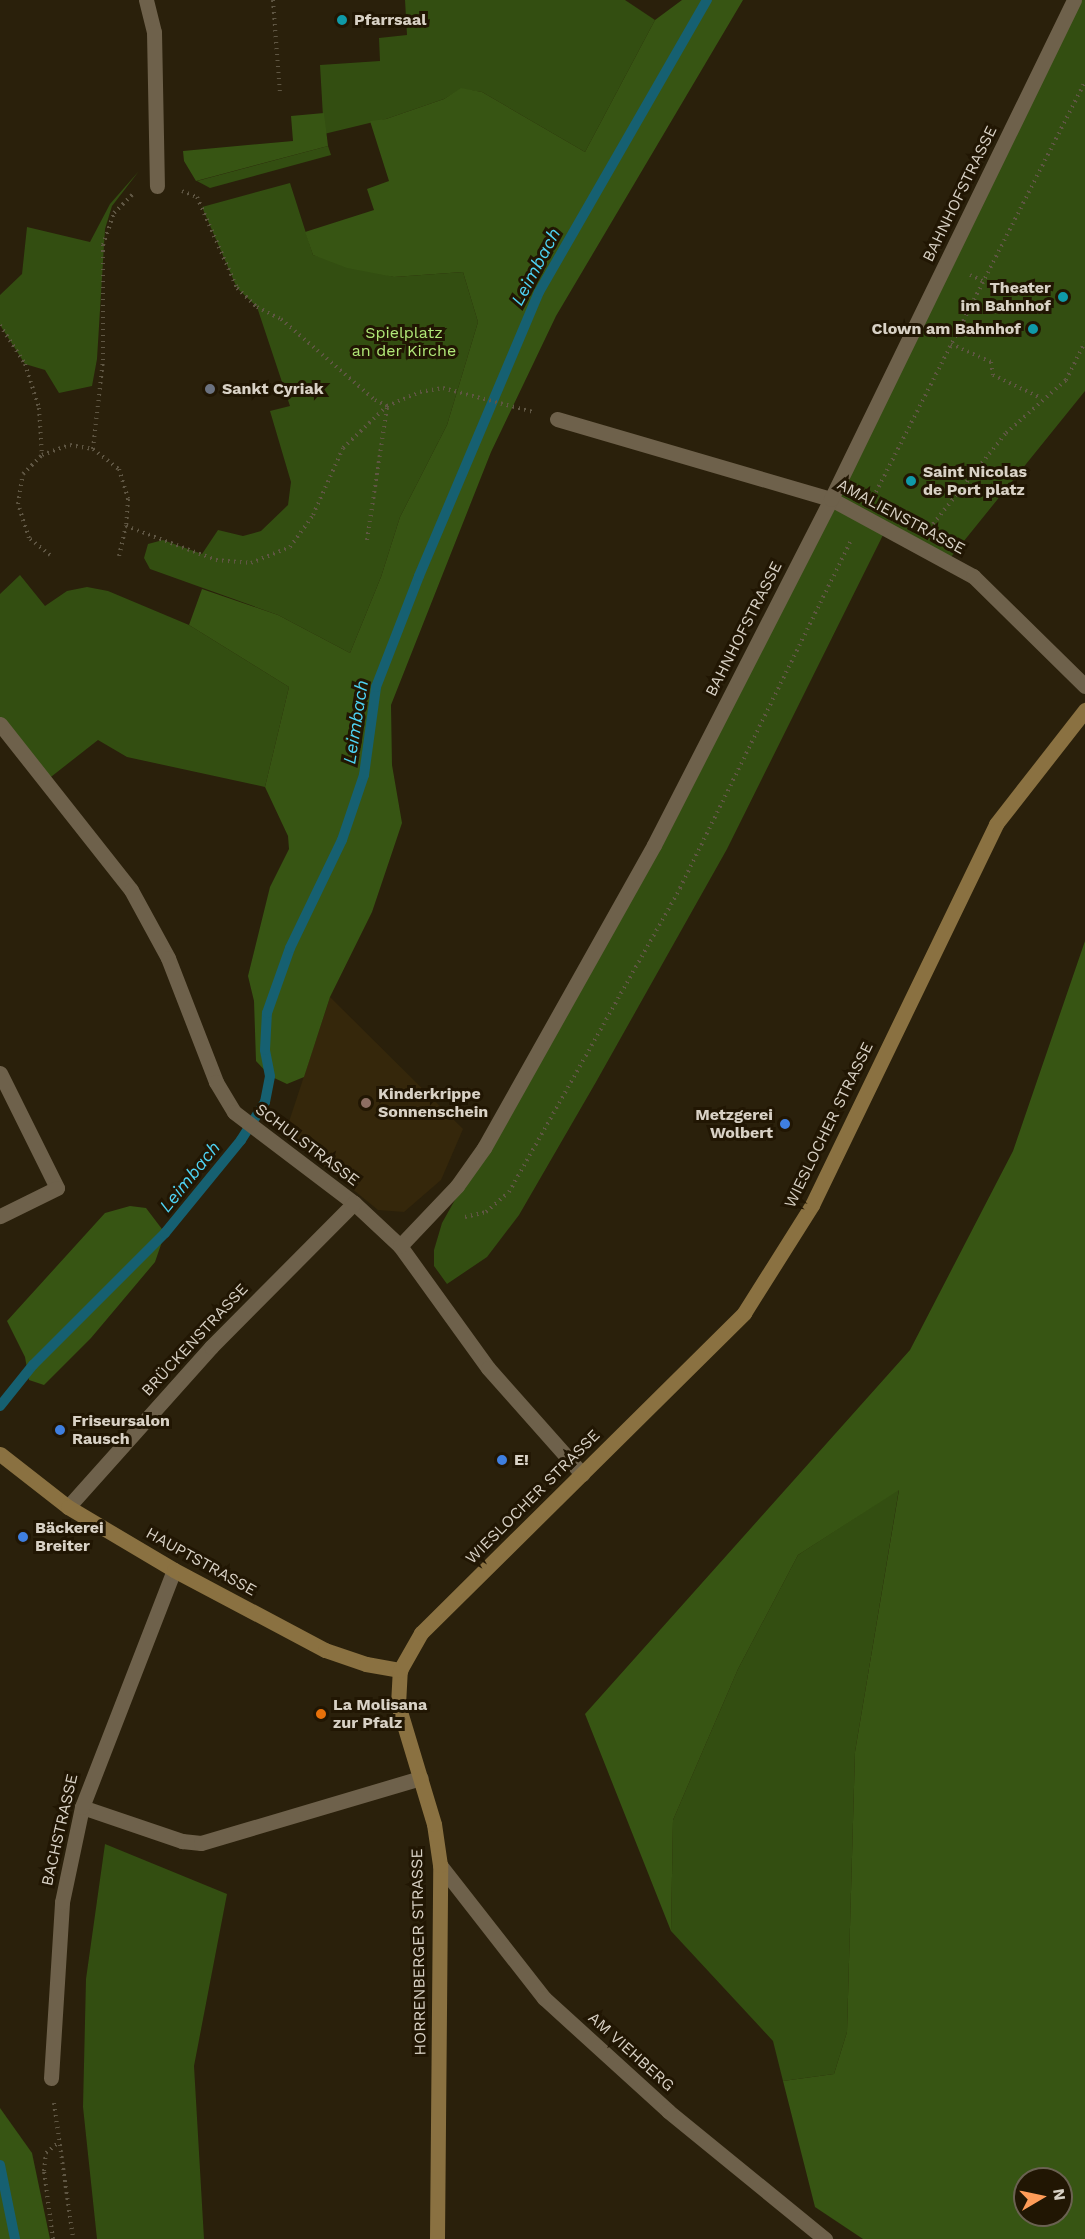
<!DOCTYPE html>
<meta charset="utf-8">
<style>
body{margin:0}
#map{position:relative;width:1085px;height:2239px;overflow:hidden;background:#2a200b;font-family:"Work Sans",sans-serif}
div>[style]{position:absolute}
.built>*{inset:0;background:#35270b}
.green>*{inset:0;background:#334e11}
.forest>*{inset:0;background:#375513}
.stream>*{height:10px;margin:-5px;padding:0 5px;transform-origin:5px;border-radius:5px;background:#166071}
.path>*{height:4px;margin-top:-2px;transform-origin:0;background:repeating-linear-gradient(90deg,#5f5643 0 1.5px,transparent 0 6px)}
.lane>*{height:15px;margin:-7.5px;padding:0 7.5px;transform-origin:7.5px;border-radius:7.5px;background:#6e614b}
.street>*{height:15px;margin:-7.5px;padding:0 7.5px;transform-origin:7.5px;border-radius:7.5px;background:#6e614b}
.secondary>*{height:15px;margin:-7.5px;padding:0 7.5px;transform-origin:7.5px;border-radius:7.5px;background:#8a7141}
.dots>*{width:16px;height:16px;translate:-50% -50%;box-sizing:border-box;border:3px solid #211603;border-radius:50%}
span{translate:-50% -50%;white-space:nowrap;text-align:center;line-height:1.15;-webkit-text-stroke:6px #211603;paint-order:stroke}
.poi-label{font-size:16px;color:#d8d1c5;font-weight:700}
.left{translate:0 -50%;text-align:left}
.right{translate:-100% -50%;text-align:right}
.street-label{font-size:16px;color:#d8d1c5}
.park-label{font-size:16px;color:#b1e878}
.water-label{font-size:18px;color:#4ed3f4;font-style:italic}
.north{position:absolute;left:1013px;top:2167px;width:60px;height:60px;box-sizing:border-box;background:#211603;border:2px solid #6a6151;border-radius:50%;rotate:81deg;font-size:16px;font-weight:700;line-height:24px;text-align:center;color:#d8d1c5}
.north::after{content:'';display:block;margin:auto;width:21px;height:27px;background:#fe9c58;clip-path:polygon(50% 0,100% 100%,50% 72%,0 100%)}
</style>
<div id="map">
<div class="built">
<div style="clip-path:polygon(330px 997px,463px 1129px,441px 1180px,404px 1212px,378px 1210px,285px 1134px)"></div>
</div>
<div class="green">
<div style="clip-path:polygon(405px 0,625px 0,655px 20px,585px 152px,482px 92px,461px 89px,444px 99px,386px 119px,324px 134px,320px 65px,380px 61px,379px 38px,407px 35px)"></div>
<div style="clip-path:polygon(1074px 0,1085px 0,1085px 391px,947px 562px,886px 529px,727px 849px,596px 1082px,519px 1215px,487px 1257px,447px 1284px,434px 1266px,434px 1250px,442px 1223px,654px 845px)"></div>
<div style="clip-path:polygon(328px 146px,331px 155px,210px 188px,197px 181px)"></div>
<div style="clip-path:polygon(139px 171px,112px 206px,105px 229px,97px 359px,92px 386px,59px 393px,45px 370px,25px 364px,0 325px,0 295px,22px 274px,27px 227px,90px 242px,110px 204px)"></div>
<div style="clip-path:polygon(290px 183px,313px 255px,394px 277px,463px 272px,478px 322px,447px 425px,400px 517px,381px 577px,350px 653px,278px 615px,150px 569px,144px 558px,148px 544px,163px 540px,202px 554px,218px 530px,243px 536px,261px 531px,288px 505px,291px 482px,270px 411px,290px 406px,257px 307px,237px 288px,202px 207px)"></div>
<div style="clip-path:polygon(20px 575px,45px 606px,67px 591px,87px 587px,108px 591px,189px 625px,289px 687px,265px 787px,127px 757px,98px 740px,47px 780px,0 724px,0 594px)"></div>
<div style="clip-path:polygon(899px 1489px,855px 1752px,847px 2032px,834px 2074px,783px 2081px,773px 2041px,671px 1931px,673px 1820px,738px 1669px,798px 1555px)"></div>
<div style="clip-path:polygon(105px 1844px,227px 1894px,194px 2066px,204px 2239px,97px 2239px,83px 2107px,86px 1979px)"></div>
</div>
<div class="forest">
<div style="clip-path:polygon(682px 0,743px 0,556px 316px,491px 452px,391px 705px,392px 765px,402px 823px,372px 912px,330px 997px,304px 1077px,287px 1084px,270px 1076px,256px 1061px,254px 1001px,248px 976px,270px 887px,289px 849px,288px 836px,265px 787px,289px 687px,189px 625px,202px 589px,278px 615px,350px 653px,381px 577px,400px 517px,447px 425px,478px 322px,463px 272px,394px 277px,347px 268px,313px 255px,305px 232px,374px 210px,367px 189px,389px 181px,370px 121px,386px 119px,444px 99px,461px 88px,482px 92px,585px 152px,655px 20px)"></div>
<div style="clip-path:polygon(324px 113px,328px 146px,196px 181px,184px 161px,183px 151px,293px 141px,291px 116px)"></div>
<div style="clip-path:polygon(evenodd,1085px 941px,1085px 2239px,863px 2239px,815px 2207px,783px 2081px,834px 2074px,847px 2032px,855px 1752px,899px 1490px,798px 1555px,738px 1669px,673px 1820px,671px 1931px,585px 1714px,910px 1350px,1013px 1151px,1085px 941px,1025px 2179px,1061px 2179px,1061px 2215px,1025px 2215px,1025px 2179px)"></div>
<div style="clip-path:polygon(130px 1206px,146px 1208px,165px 1233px,155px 1262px,91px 1338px,44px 1385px,29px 1380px,25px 1357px,7px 1321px,105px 1213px)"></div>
<div style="clip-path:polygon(0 2108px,32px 2153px,50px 2239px,0 2239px)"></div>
</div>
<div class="stream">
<div style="left:0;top:1406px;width:53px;rotate:-51.2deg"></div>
<div style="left:33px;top:1365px;width:187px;rotate:-45deg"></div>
<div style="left:165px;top:1233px;width:120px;rotate:-50.7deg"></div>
<div style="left:241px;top:1140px;width:45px;rotate:-57.7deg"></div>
<div style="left:265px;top:1102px;width:26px;rotate:-79deg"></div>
<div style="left:270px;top:1076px;width:26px;rotate:-101deg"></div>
<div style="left:265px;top:1050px;width:37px;rotate:-87deg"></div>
<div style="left:267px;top:1013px;width:69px;rotate:-70.5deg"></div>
<div style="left:290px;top:948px;width:120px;rotate:-64.3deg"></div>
<div style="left:342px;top:840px;width:69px;rotate:-71.3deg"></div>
<div style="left:364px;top:775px;width:89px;rotate:-82.2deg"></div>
<div style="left:376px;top:687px;width:119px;rotate:-68.8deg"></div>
<div style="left:419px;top:576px;width:308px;rotate:-67.1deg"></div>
<div style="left:539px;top:292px;width:337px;rotate:-60.1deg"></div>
<div style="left:0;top:2165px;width:76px;rotate:78.5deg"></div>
</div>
<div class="path">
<div style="left:273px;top:0;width:94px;rotate:85.7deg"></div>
<div style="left:182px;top:191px;width:16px;rotate:22deg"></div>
<div style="left:197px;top:197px;width:99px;rotate:66.3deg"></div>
<div style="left:237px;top:288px;width:28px;rotate:44deg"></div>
<div style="left:257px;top:307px;width:27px;rotate:27deg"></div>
<div style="left:281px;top:319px;width:124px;rotate:40.8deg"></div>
<div style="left:375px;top:400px;width:13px;rotate:27deg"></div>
<div style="left:387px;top:406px;width:36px;rotate:-23deg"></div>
<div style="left:420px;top:392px;width:23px;rotate:-10deg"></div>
<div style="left:443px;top:388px;width:93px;rotate:14.9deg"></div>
<div style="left:970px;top:275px;width:14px;rotate:25deg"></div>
<div style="left:0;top:325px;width:46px;rotate:57.3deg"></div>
<div style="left:25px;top:364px;width:46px;rotate:72.3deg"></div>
<div style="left:39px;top:408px;width:47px;rotate:86.3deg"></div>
<div style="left:951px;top:344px;width:44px;rotate:24.2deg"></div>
<div style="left:991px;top:362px;width:13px;rotate:81deg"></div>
<div style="left:993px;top:375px;width:53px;rotate:25.6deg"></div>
<div style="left:93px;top:449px;width:90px;rotate:-83.6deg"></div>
<div style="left:103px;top:360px;width:115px;rotate:-90deg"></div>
<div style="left:103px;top:245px;width:34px;rotate:-71deg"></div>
<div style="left:114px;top:213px;width:27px;rotate:-45deg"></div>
<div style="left:876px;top:492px;width:461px;rotate:-63deg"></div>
<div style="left:933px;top:524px;width:117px;rotate:-51.3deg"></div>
<div style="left:1006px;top:433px;width:80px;rotate:-41.5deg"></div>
<div style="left:1066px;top:380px;width:42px;rotate:-63.4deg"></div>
<div style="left:367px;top:540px;width:134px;rotate:-81.4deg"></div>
<div style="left:50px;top:555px;width:27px;rotate:-141deg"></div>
<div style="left:29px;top:538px;width:36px;rotate:-108deg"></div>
<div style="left:18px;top:504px;width:30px;rotate:-81deg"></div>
<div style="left:23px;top:474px;width:27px;rotate:-45deg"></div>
<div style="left:42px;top:455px;width:30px;rotate:-20deg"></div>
<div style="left:70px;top:445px;width:23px;rotate:10deg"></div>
<div style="left:93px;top:449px;width:33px;rotate:38deg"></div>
<div style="left:119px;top:469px;width:31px;rotate:73deg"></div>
<div style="left:128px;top:499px;width:27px;rotate:94deg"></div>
<div style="left:119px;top:556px;width:31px;rotate:-77deg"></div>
<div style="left:126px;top:526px;width:96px;rotate:20.7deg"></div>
<div style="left:216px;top:560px;width:35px;rotate:5deg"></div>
<div style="left:251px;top:563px;width:42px;rotate:-22.3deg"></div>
<div style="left:290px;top:547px;width:39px;rotate:-54deg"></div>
<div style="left:313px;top:515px;width:73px;rotate:-65.9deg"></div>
<div style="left:343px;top:448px;width:61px;rotate:-43.7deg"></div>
<div style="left:465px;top:1217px;width:22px;rotate:-13deg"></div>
<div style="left:486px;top:1212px;width:30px;rotate:-41deg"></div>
<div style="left:509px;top:1192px;width:349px;rotate:-60.6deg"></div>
<div style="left:680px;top:888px;width:389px;rotate:-63.8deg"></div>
<div style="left:54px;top:2103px;width:137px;rotate:82deg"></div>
<div style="left:53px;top:2239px;width:69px;rotate:-97.5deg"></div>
<div style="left:44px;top:2171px;width:18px;rotate:-84deg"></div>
<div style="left:46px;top:2153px;width:17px;rotate:-40deg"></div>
</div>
<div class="lane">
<div style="left:0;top:1073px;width:128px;rotate:63.6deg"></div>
<div style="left:57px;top:1188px;width:64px;rotate:153.8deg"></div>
</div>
<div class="street">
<div style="left:146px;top:0;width:33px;rotate:76deg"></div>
<div style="left:154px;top:32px;width:154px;rotate:88.9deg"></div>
<div style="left:557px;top:419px;width:285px;rotate:16.3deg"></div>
<div style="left:831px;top:499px;width:162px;rotate:28.5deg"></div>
<div style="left:973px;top:576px;width:157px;rotate:44.5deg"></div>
<div style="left:0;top:724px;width:211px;rotate:51.7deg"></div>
<div style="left:131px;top:890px;width:77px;rotate:61.4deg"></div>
<div style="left:168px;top:958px;width:133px;rotate:68.8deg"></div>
<div style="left:216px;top:1082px;width:35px;rotate:59deg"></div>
<div style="left:234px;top:1112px;width:151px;rotate:37.2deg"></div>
<div style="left:354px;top:1203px;width:63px;rotate:43.1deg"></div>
<div style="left:400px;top:1246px;width:150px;rotate:54.2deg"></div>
<div style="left:488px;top:1368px;width:142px;rotate:48.4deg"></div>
<div style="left:400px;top:1246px;width:83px;rotate:-46.5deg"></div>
<div style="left:457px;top:1186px;width:47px;rotate:-54.6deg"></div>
<div style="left:484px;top:1148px;width:347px;rotate:-60.7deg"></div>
<div style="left:654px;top:845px;width:389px;rotate:-62.9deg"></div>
<div style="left:831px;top:499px;width:555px;rotate:-64.04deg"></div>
<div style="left:68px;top:1507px;width:215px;rotate:-48.2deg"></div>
<div style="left:211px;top:1347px;width:203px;rotate:-45.2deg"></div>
<div style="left:82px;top:1807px;width:106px;rotate:18.8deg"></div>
<div style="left:182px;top:1841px;width:19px;rotate:6deg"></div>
<div style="left:201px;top:1843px;width:229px;rotate:-16.5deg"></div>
<div style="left:440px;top:1865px;width:169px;rotate:52deg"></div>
<div style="left:544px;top:1998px;width:168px;rotate:42.3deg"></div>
<div style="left:668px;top:2111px;width:203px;rotate:39.2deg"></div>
<div style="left:51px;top:2078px;width:176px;rotate:-86.4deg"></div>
<div style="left:62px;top:1902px;width:97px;rotate:-78.1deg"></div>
<div style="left:82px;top:1807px;width:254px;rotate:-68.8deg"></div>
</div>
<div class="secondary">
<div style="left:0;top:1454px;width:86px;rotate:37.9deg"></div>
<div style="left:68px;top:1507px;width:123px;rotate:30.7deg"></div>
<div style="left:174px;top:1570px;width:171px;rotate:27.9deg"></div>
<div style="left:325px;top:1650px;width:43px;rotate:18.9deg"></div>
<div style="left:366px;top:1664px;width:35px;rotate:10deg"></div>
<div style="left:437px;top:2239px;width:374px;rotate:-89.5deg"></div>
<div style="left:440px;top:1865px;width:41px;rotate:-98.3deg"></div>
<div style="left:434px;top:1824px;width:124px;rotate:-106.8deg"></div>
<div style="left:398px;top:1705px;width:35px;rotate:-87deg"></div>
<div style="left:400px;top:1670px;width:43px;rotate:-60.4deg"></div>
<div style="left:421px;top:1633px;width:455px;rotate:-44.7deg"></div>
<div style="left:744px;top:1313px;width:128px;rotate:-57.8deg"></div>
<div style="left:812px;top:1205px;width:423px;rotate:-64.2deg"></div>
<div style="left:996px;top:824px;width:145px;rotate:-52deg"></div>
</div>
<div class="dots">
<div style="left:342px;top:20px;background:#0f9aa8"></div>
<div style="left:1063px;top:297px;background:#0f9aa8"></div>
<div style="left:1033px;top:329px;background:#0f9aa8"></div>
<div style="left:210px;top:389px;background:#6b7280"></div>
<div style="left:911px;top:481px;background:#0f9aa8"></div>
<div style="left:366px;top:1103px;background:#8d6e63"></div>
<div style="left:785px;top:1124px;background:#3f7fe0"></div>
<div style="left:60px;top:1430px;background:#3f7fe0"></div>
<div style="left:502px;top:1460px;background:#3f7fe0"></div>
<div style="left:23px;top:1537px;background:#3f7fe0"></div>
<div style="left:321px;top:1714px;background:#e8710a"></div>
</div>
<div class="poi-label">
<span class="left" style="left:354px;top:20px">Pfarrsaal</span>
<span class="right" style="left:1051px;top:297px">Theater<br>im Bahnhof</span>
<span class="right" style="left:1021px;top:329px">Clown am Bahnhof</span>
<span class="left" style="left:222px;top:389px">Sankt Cyriak</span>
<span class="left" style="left:923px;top:481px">Saint Nicolas<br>de Port platz</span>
<span class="left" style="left:378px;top:1103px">Kinderkrippe<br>Sonnenschein</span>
<span class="right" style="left:773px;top:1124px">Metzgerei<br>Wolbert</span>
<span class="left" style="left:72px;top:1430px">Friseursalon<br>Rausch</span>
<span class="left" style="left:514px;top:1460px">E!</span>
<span class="left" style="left:35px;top:1537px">Bäckerei<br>Breiter</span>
<span class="left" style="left:333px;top:1714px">La Molisana<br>zur Pfalz</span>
</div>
<div class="street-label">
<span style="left:960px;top:194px;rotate:-64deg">BAHNHOFSTRASSE</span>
<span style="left:901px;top:517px;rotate:28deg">AMALIENSTRASSE</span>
<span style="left:744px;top:629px;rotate:-63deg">BAHNHOFSTRASSE</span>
<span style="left:829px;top:1125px;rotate:-64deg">WIESLOCHER STRASSE</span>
<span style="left:307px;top:1145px;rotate:37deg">SCHULSTRASSE</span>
<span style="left:195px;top:1340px;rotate:-47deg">BRÜCKENSTRASSE</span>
<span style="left:533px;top:1497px;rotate:-45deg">WIESLOCHER STRASSE</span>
<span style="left:201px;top:1562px;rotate:29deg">HAUPTSTRASSE</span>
<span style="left:60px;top:1830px;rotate:-77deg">BACHSTRASSE</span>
<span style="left:419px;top:1952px;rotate:-91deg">HORRENBERGER STRASSE</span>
<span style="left:631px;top:2052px;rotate:42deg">AM VIEHBERG</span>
</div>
<div class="park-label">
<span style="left:404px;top:342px">Spielplatz<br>an der Kirche</span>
</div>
<div class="water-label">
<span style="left:536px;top:267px;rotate:-62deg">Leimbach</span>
<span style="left:356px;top:722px;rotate:-81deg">Leimbach</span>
<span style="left:190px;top:1177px;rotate:-51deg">Leimbach</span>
</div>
<div class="north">N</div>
</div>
